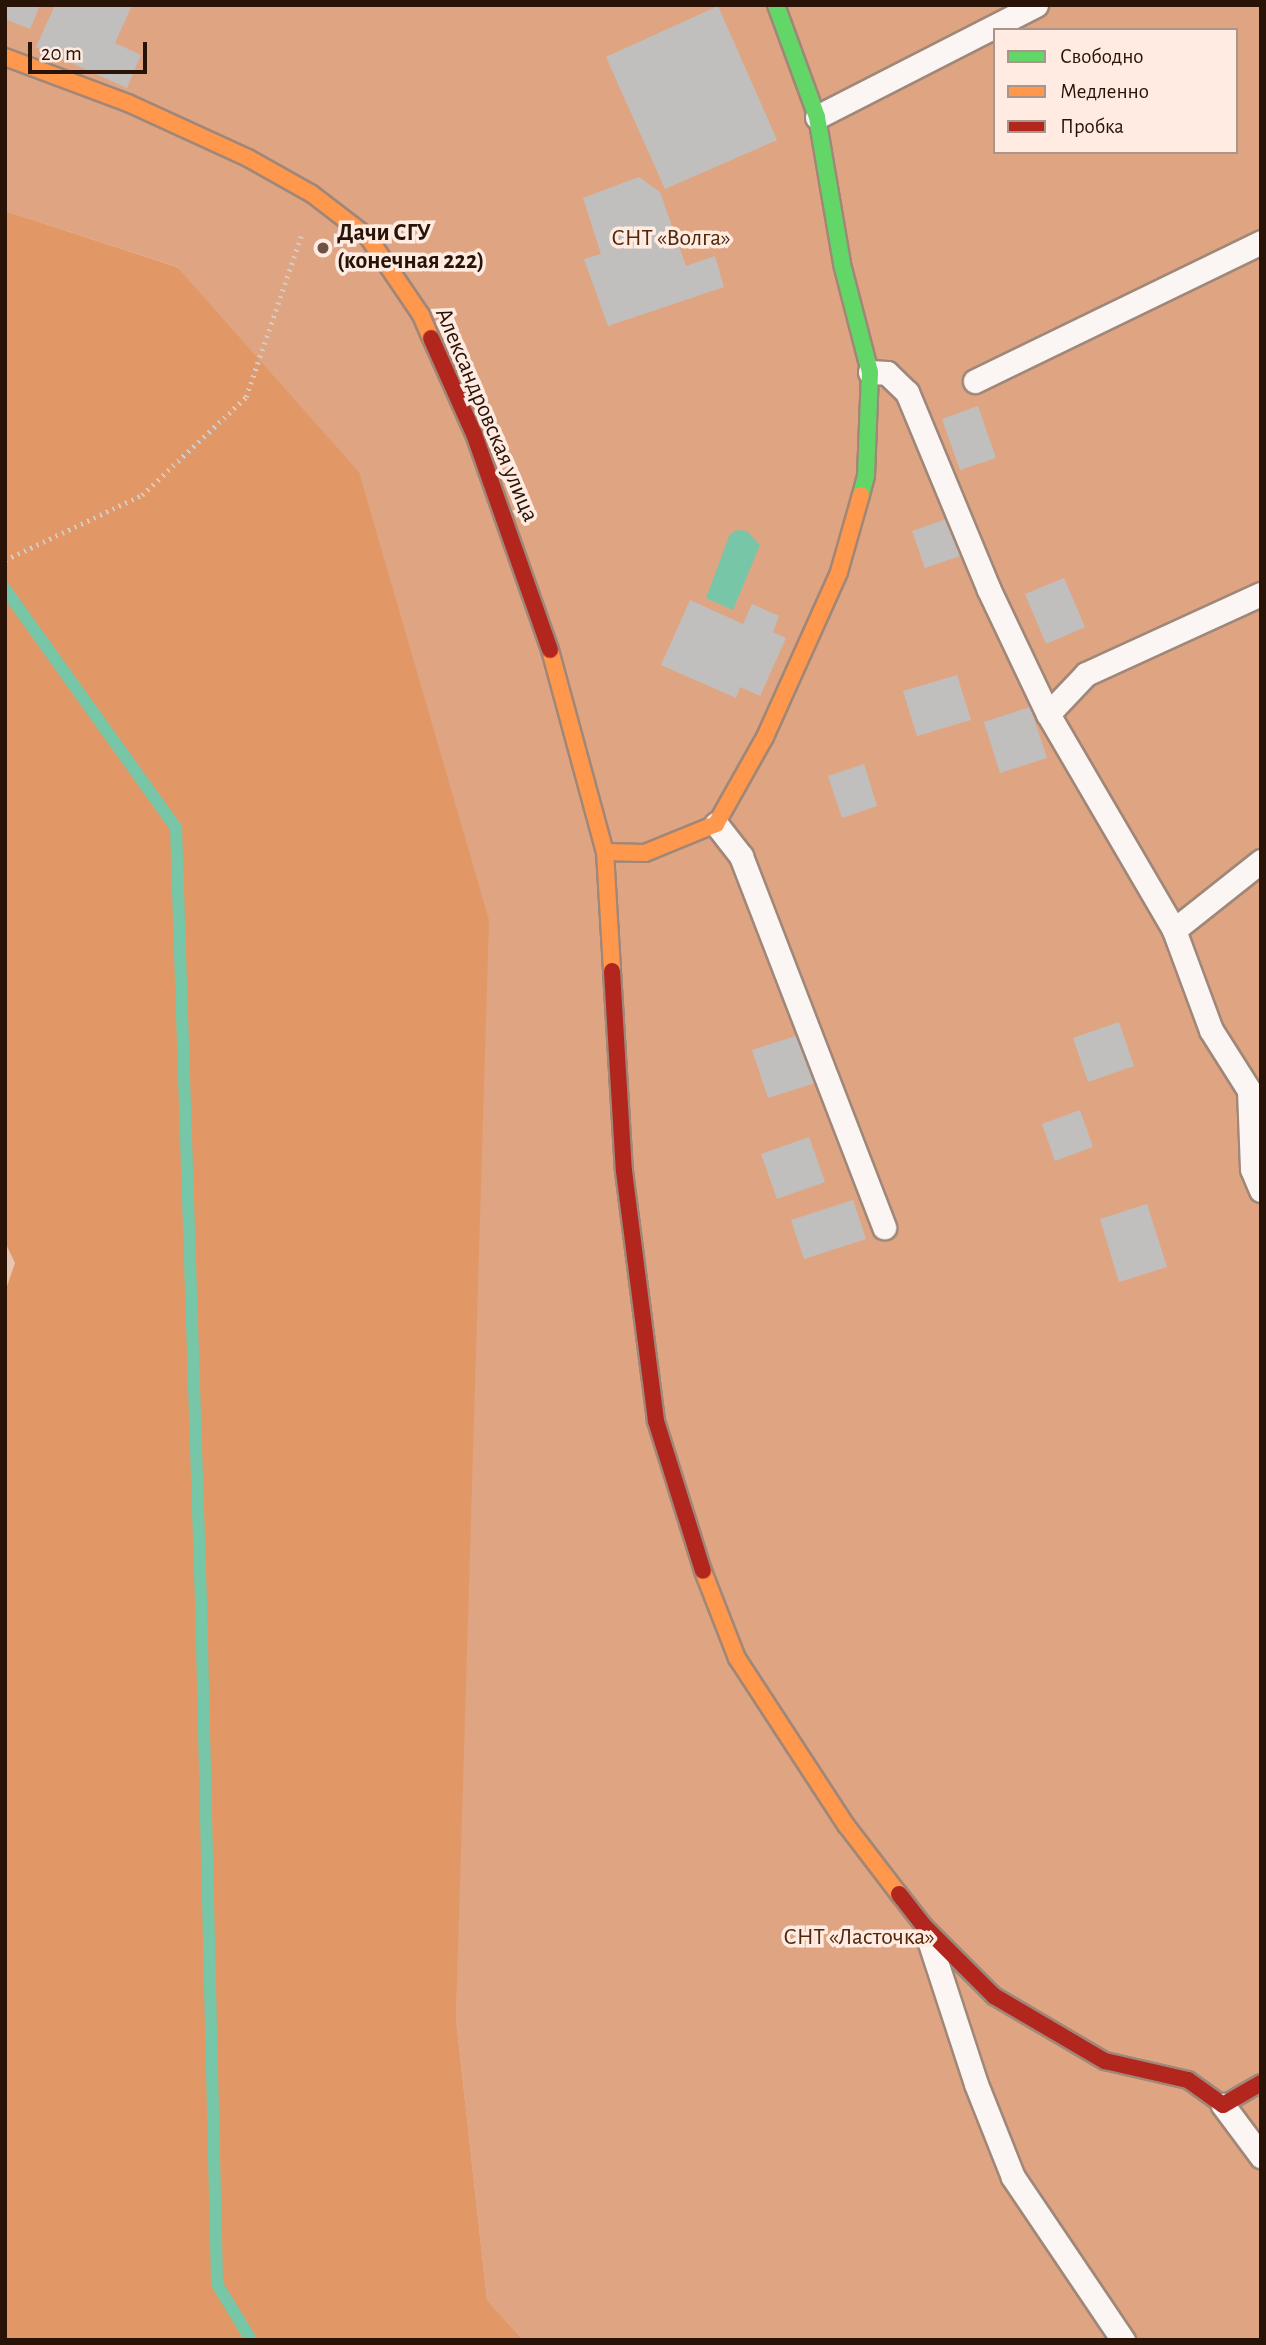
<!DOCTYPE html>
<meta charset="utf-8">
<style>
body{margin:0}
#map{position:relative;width:1266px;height:2345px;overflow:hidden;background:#e7c6b2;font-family:"Alegreya Sans",sans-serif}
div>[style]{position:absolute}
.green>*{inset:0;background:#dfa582}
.forest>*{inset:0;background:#e19866}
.water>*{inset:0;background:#76c6a7}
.stream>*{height:12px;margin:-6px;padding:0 6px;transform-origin:6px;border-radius:6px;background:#76c6a7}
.building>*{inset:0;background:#c1bfbe}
.path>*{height:4.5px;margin-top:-2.25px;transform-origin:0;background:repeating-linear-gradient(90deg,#d5cac4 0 2px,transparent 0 7px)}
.roads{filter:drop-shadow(2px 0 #a08778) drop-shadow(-2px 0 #a08778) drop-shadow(0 2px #a08778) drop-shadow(0 -2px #a08778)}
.lane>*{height:23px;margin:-11.5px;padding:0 11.5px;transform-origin:11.5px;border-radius:11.5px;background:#fbf6f3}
.fast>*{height:16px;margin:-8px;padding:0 8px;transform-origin:8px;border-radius:8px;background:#63d668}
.slow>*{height:16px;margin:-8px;padding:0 8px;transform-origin:8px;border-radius:8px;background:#ff974d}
.jam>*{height:16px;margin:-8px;padding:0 8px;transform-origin:8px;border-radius:8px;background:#b3261e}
.dots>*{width:19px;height:19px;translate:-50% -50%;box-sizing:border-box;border:4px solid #ffebe1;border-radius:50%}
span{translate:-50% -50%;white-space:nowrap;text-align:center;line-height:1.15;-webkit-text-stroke:7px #ffebe1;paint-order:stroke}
.poi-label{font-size:24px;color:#291306;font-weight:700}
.left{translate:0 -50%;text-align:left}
.park-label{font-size:24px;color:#51270a}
.street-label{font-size:24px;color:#291306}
.frame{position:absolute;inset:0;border:7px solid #291306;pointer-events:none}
.legend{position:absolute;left:993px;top:28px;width:245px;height:126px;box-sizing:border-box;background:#ffebe1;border:2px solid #a99589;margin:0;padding:9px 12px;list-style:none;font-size:21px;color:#291306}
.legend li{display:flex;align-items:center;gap:14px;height:35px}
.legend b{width:35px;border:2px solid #a99589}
.scale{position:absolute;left:28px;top:42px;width:119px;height:32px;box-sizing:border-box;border:4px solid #291306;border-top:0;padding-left:9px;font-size:21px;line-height:24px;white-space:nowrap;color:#291306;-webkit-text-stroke:5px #ffebe1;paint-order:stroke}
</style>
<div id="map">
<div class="green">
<div style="clip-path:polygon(evenodd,5px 5px,1261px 5px,1261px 2340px,523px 2340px,487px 2300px,456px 2019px,467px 1546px,178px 267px,5px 211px,5px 5px,995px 30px,1236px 30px,1236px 152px,995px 152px,995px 30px)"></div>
</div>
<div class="forest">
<div style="clip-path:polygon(5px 211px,177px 267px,359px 472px,489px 920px,456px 2019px,487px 2300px,523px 2340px,5px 2340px,5px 1292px,15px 1263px,5px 1242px)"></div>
</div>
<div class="water">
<div style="clip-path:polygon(738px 530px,747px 531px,760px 545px,733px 610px,706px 598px,730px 534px)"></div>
</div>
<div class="stream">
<div style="left:5px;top:589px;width:294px;rotate:54.4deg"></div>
<div style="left:176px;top:828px;width:775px;rotate:88.15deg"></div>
<div style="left:201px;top:1603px;width:681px;rotate:88.65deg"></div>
<div style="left:217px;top:2284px;width:66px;rotate:58.7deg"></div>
</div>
<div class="building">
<div style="clip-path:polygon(5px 5px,40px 5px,30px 29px,5px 19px)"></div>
<div style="clip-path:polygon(55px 5px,132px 5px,115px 43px,141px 55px,127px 88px,36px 47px)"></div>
<div style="clip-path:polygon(718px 6px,777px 140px,665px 189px,606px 57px)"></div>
<div style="clip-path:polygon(639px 177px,660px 192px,686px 266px,715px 256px,724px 287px,608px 326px,584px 259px,601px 254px,583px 198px)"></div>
<div style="clip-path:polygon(978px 406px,996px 458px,960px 470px,942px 419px)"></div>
<div style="clip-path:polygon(947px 519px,960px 556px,925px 568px,912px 531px)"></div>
<div style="clip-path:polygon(1064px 578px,1085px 627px,1046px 644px,1025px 594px)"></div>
<div style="clip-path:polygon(690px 600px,743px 624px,752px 604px,779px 616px,773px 632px,786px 638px,760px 696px,740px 687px,736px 698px,661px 665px)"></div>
<div style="clip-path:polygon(957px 675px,971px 720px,917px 736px,903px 691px)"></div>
<div style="clip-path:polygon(1030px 707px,1047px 758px,1000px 773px,984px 722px)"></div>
<div style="clip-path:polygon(864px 764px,877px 806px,842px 818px,828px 776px)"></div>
<div style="clip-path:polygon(1119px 1022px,1134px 1066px,1088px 1082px,1073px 1038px)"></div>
<div style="clip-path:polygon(799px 1035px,815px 1083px,768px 1098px,752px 1050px)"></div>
<div style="clip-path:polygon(1080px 1110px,1093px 1147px,1055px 1161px,1042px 1124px)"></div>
<div style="clip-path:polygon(809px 1137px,825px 1182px,777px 1199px,761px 1154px)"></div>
<div style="clip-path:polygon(853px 1200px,866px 1239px,804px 1259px,791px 1220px)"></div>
<div style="clip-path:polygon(1147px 1204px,1167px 1267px,1119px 1282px,1100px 1219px)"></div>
</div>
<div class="path">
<div style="left:5px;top:560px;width:152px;rotate:-25.4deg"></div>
<div style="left:142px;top:495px;width:143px;rotate:-43.3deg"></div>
<div style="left:246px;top:397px;width:170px;rotate:-71.1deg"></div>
</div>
<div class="roads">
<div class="lane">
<div style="left:817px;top:117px;width:246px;rotate:-27.1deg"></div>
<div style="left:870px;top:372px;width:17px;rotate:3deg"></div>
<div style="left:887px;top:373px;width:28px;rotate:44deg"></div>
<div style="left:907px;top:392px;width:214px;rotate:67.5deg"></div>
<div style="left:989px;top:590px;width:137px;rotate:64.6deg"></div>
<div style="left:1048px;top:714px;width:250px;rotate:59.7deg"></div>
<div style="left:1174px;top:930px;width:107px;rotate:69.7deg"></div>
<div style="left:1211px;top:1030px;width:71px;rotate:57.7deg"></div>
<div style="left:1249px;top:1090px;width:79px;rotate:87.8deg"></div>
<div style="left:1252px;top:1169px;width:23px;rotate:67deg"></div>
<div style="left:975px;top:381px;width:318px;rotate:-25.9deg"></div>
<div style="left:1048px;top:714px;width:55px;rotate:-46.5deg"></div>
<div style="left:1086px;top:674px;width:192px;rotate:-24.6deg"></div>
<div style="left:716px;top:824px;width:41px;rotate:52deg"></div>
<div style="left:741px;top:856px;width:398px;rotate:68.9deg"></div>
<div style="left:1174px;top:930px;width:111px;rotate:-38.4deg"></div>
<div style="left:929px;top:1940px;width:151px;rotate:71.9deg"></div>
<div style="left:976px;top:2084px;width:100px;rotate:68.3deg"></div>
<div style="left:1013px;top:2177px;width:197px;rotate:56deg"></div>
<div style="left:1223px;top:2105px;width:64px;rotate:53.3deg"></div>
</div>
<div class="fast">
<div style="left:776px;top:5px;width:119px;rotate:69.9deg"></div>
<div style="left:817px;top:117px;width:149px;rotate:80.3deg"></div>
<div style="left:842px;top:264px;width:112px;rotate:75.5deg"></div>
<div style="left:870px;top:372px;width:104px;rotate:92.2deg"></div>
<div style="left:866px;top:476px;width:20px;rotate:105deg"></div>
</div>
<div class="slow">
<div style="left:5px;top:57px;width:131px;rotate:20.5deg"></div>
<div style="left:128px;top:103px;width:132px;rotate:24.6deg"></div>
<div style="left:248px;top:158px;width:73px;rotate:29.4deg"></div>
<div style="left:312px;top:194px;width:71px;rotate:37.5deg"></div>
<div style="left:368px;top:237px;width:94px;rotate:55.8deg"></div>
<div style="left:421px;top:315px;width:25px;rotate:67deg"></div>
<div style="left:550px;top:650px;width:209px;rotate:74.8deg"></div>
<div style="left:605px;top:852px;width:119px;rotate:86.6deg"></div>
<div style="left:605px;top:852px;width:40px;rotate:1.4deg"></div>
<div style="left:645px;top:853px;width:77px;rotate:-22.2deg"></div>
<div style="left:716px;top:824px;width:100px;rotate:-60.6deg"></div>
<div style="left:765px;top:737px;width:181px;rotate:-65.8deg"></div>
<div style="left:839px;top:572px;width:80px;rotate:-74.1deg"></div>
<div style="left:703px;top:1571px;width:93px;rotate:68.7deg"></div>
<div style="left:737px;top:1658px;width:199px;rotate:56.9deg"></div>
<div style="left:846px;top:1825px;width:87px;rotate:52.5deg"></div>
</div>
<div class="jam">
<div style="left:431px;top:338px;width:105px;rotate:65.9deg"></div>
<div style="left:474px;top:434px;width:229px;rotate:70.6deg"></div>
<div style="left:612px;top:971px;width:200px;rotate:86.6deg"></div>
<div style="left:624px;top:1171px;width:252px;rotate:82.7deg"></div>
<div style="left:656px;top:1421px;width:157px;rotate:72.6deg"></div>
<div style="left:899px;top:1894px;width:41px;rotate:52deg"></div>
<div style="left:924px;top:1926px;width:99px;rotate:45deg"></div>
<div style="left:994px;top:1996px;width:129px;rotate:30.4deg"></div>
<div style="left:1105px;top:2061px;width:85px;rotate:12.9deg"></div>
<div style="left:1188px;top:2080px;width:43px;rotate:35.5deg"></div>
<div style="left:1223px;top:2105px;width:44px;rotate:-30.1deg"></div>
</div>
</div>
<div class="dots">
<div style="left:323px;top:248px;background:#6c5242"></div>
</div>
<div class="poi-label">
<span class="left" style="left:337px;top:248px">Дачи СГУ<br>(конечная 222)</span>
</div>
<div class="park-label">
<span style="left:671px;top:239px">СНТ «Волга»</span>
<span style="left:859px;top:1938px">СНТ «Ласточка»</span>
</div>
<div class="street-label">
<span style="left:486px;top:415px;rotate:67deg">Александровская улица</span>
</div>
<div class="frame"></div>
<ul class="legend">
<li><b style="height:9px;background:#63d668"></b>Свободно</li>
<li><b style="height:9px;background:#ff974d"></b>Медленно</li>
<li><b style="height:9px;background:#b3261e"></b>Пробка</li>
</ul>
<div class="scale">20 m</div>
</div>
